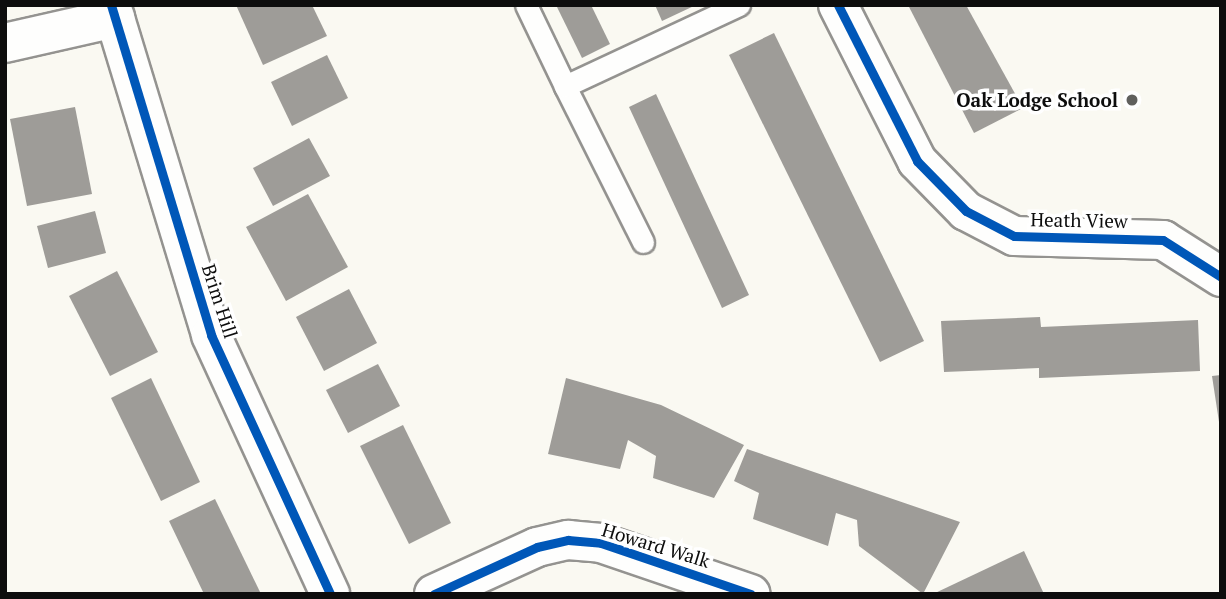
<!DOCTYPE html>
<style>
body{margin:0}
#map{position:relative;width:1226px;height:599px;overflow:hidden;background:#faf9f2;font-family:"PT Serif",serif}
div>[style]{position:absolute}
.building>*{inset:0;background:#9e9c98}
.roads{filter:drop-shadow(2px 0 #949390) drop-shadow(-2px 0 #949390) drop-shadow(0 2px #949390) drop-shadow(0 -2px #949390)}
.lane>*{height:21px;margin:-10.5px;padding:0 10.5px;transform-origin:10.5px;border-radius:10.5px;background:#fefefd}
.street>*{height:38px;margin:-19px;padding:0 19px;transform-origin:19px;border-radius:19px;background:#fefefd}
.cycleway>*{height:9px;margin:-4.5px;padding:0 4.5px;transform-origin:4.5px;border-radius:4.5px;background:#0057b8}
.dots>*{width:19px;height:19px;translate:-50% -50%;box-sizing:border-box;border:4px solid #fff;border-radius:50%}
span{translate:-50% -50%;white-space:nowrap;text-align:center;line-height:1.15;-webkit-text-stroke:7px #fff;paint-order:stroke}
.poi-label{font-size:19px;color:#0d0d0d;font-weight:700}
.right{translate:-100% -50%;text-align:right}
.street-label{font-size:19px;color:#0d0d0d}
.frame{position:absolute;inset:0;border:7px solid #0d0d0d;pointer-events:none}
</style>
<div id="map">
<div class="building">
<div style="clip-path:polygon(236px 5px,312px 5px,327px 36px,263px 65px)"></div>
<div style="clip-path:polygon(556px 5px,591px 5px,610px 44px,582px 58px)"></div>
<div style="clip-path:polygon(655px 5px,696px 5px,662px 21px)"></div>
<div style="clip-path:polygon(908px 5px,966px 5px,1023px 108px,974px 133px)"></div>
<div style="clip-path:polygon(774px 33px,924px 341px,880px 362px,729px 55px)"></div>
<div style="clip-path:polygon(327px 55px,348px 98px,292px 126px,271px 82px)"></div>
<div style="clip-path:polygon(656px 94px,749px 295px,722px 308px,629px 107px)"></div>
<div style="clip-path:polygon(75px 107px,92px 194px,27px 206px,10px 119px)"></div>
<div style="clip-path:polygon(309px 138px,330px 176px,273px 206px,253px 168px)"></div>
<div style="clip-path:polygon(308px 194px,348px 267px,286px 301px,246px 227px)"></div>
<div style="clip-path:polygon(95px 211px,106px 253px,48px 268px,37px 226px)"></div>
<div style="clip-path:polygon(117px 271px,158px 352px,110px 376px,69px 296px)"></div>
<div style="clip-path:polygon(349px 289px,377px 343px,324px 371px,296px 317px)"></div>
<div style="clip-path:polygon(1040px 317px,1041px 327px,1198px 320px,1200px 371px,1039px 378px,1039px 368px,944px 372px,941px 321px)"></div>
<div style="clip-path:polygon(378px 364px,400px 406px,348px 433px,326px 390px)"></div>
<div style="clip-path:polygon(1221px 375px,1221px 422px,1219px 422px,1212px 376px)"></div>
<div style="clip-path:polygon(151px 378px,200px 482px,161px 501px,111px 398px)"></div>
<div style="clip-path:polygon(566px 378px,661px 405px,744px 445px,714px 498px,653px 478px,656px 456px,628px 440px,620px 469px,548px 454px)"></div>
<div style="clip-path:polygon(403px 425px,451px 523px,409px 544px,360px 446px)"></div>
<div style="clip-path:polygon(747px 449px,960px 522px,923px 594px,859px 546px,857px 520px,836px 513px,828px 546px,753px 519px,759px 493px,734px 481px)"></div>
<div style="clip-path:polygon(215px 499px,261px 594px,204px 594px,169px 521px)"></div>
<div style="clip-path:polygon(1024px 551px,1044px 594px,933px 594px)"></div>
</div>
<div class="roads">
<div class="lane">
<div style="left:526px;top:5px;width:90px;rotate:64.3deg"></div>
<div style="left:643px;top:242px;width:174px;rotate:-116.6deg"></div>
<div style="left:565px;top:86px;width:192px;rotate:-25deg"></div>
</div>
<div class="street">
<div style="left:111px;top:5px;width:345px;rotate:73.1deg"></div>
<div style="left:211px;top:335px;width:285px;rotate:65.3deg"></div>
<div style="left:838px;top:5px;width:175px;rotate:63.1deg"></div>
<div style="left:917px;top:161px;width:70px;rotate:45.6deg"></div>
<div style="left:966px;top:211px;width:54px;rotate:27.5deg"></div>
<div style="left:1014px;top:236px;width:149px;rotate:1.5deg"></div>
<div style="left:1163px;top:240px;width:69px;rotate:32.5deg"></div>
<div style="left:5px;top:43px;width:113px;rotate:-12.8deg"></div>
<div style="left:434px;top:594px;width:113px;rotate:-24.5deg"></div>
<div style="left:537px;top:547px;width:32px;rotate:-13deg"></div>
<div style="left:568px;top:540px;width:33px;rotate:5deg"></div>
<div style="left:601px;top:543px;width:158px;rotate:18.8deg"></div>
</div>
</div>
<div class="cycleway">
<div style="left:111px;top:5px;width:345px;rotate:73.1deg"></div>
<div style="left:211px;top:335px;width:285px;rotate:65.3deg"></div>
<div style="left:838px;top:5px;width:175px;rotate:63.1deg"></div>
<div style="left:917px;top:161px;width:70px;rotate:45.6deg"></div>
<div style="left:966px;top:211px;width:54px;rotate:27.5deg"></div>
<div style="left:1014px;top:236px;width:149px;rotate:1.5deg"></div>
<div style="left:1163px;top:240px;width:69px;rotate:32.5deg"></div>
<div style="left:434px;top:594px;width:113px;rotate:-24.5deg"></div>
<div style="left:537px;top:547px;width:32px;rotate:-13deg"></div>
<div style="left:568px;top:540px;width:33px;rotate:5deg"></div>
<div style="left:601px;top:543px;width:158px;rotate:18.8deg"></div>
</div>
<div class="dots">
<div style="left:1132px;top:100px;background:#60605d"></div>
</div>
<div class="poi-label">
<span class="right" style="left:1118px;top:100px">Oak Lodge School</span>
</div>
<div class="street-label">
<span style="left:1079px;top:220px;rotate:1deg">Heath View</span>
<span style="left:220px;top:301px;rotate:72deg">Brim Hill</span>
<span style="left:656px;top:545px;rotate:17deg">Howard Walk</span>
</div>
<div class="frame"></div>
</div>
